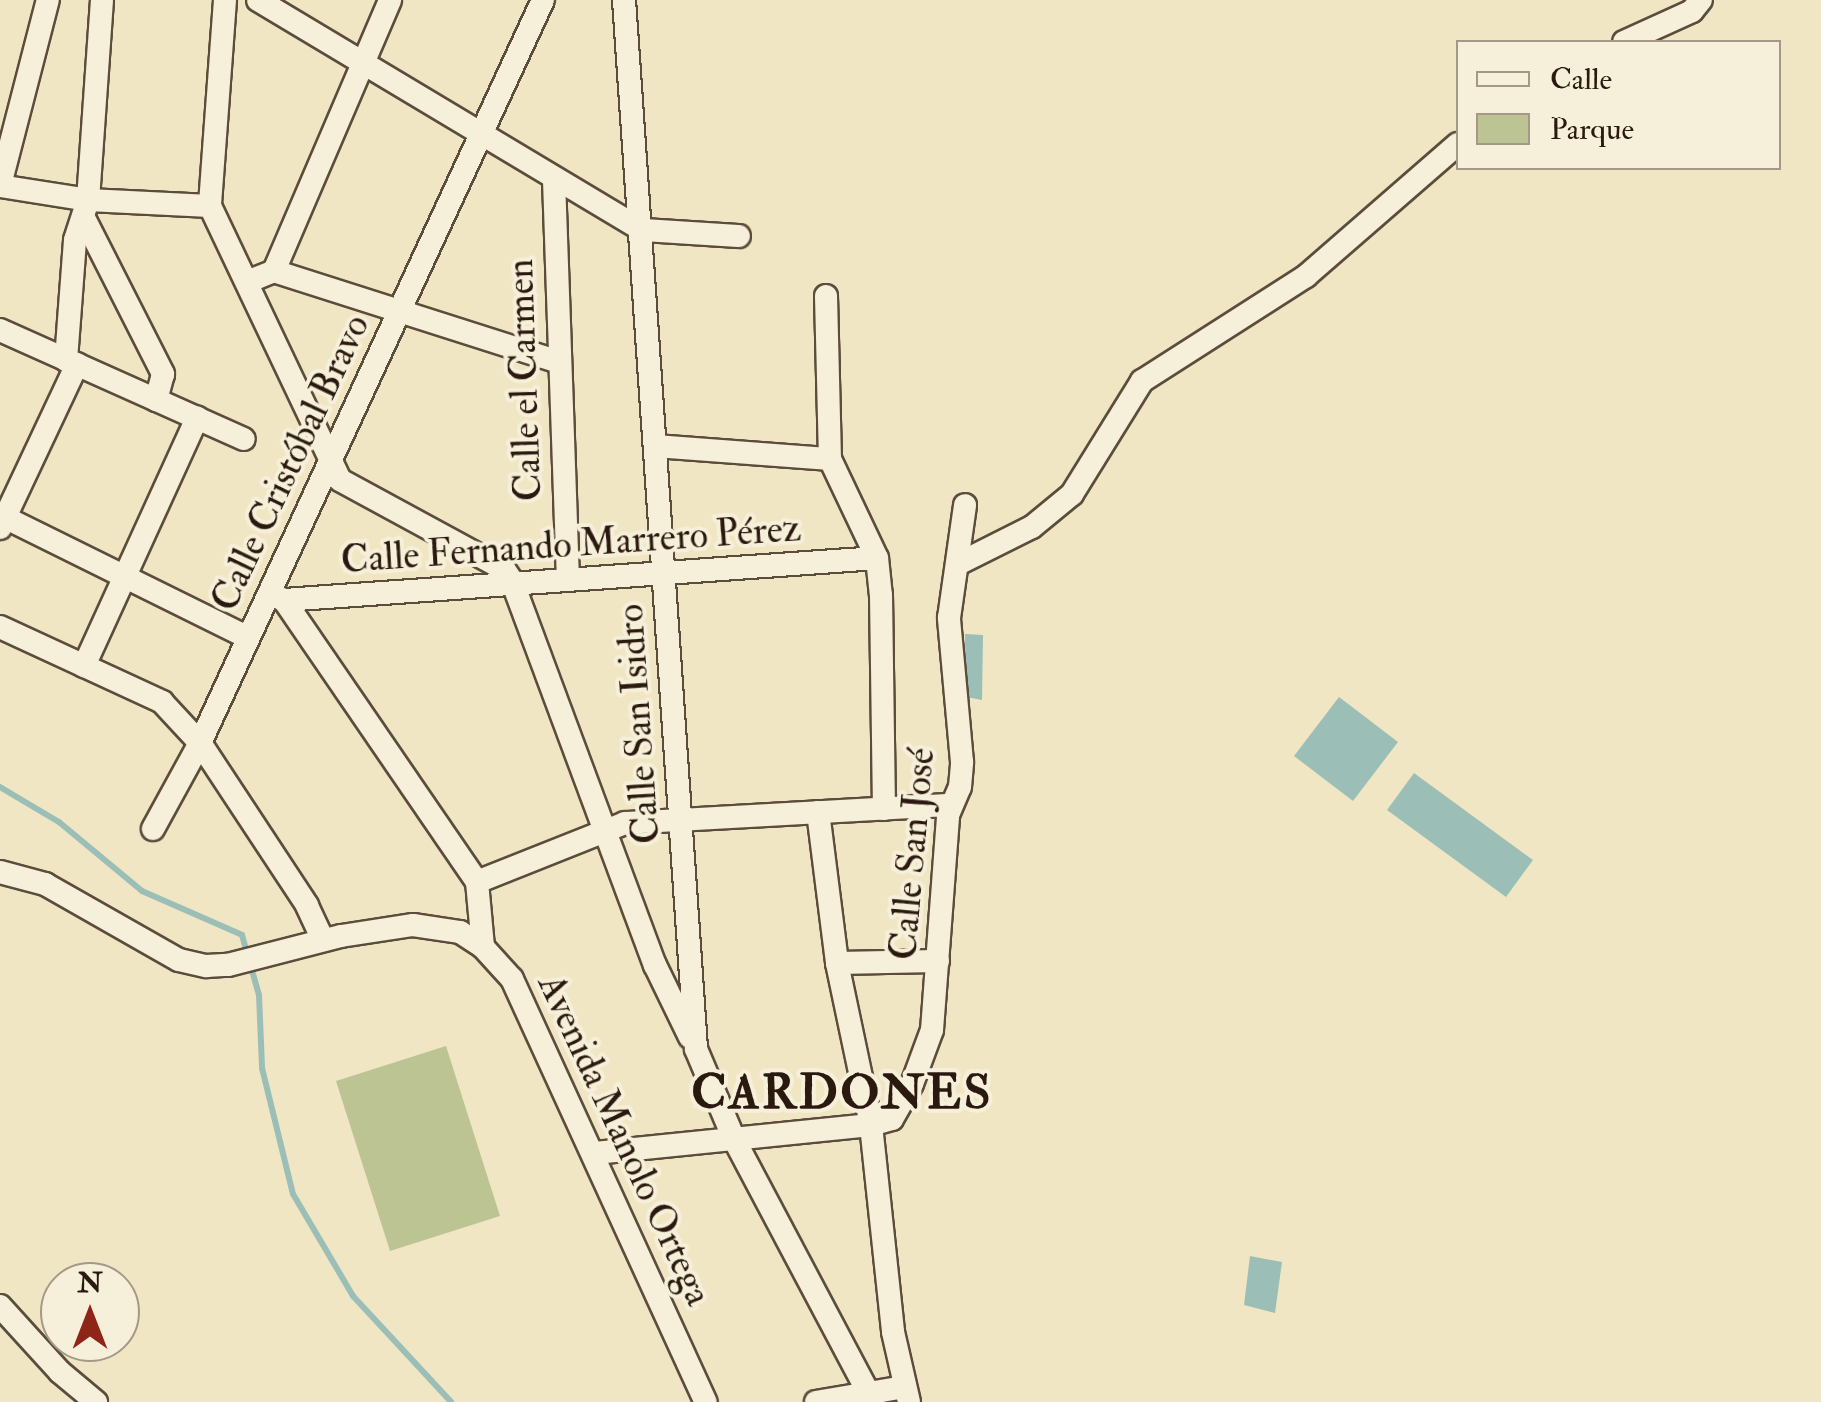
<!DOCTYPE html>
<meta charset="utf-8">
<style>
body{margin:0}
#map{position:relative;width:1821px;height:1402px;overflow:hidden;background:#f1e6c4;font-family:"IM FELL Double Pica",serif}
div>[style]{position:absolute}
.green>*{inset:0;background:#bcc493}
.water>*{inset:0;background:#9bbfb7}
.stream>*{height:6px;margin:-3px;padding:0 3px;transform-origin:3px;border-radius:3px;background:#9bbfb7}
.roads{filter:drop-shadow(2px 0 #5c4c3c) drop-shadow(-2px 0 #5c4c3c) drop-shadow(0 2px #5c4c3c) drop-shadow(0 -2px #5c4c3c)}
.minor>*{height:22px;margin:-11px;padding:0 11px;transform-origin:11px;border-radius:11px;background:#f6efd9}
span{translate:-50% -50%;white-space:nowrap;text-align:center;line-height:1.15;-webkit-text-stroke:8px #f6efd9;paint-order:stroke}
.street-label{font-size:38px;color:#2a190e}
.district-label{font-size:48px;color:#2a190e;font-weight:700;letter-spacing:2.5px}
.legend{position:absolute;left:1456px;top:40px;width:325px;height:130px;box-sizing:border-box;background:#f6efd9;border:2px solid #a49988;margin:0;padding:12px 18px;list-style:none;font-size:30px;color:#2a190e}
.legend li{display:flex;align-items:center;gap:20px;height:50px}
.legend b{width:50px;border:2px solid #a49988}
.north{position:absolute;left:40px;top:1262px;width:100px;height:100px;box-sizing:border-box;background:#f6efd9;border:2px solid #a49988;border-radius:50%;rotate:0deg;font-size:28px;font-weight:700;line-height:40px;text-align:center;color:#2a190e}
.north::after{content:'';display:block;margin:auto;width:35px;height:45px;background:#8f2418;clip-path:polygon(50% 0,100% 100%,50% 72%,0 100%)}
</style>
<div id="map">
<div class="green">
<div style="clip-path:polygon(446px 1046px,500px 1216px,390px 1251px,336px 1081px)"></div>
</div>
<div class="water">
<div style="clip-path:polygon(965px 634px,983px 635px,982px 700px,966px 697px)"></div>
<div style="clip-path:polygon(1339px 697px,1398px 742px,1353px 801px,1294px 756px)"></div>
<div style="clip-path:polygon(1414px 773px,1533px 860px,1506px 897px,1387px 810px)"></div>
<div style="clip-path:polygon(1250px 1256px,1282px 1262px,1275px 1313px,1244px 1305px)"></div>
</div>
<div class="stream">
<div style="left:0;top:787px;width:69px;rotate:30.7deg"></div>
<div style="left:59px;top:822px;width:108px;rotate:39.7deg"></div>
<div style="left:142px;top:891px;width:109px;rotate:23.7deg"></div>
<div style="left:242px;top:935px;width:62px;rotate:74.2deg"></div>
<div style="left:259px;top:995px;width:73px;rotate:87.6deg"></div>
<div style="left:262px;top:1068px;width:130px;rotate:76.2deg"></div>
<div style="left:293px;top:1194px;width:118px;rotate:59.5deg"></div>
<div style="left:353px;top:1296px;width:144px;rotate:47.2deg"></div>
</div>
<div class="roads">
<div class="minor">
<div style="left:225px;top:0;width:207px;rotate:94.2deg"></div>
<div style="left:210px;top:206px;width:303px;rotate:64.6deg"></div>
<div style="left:340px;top:480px;width:187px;rotate:28.5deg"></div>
<div style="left:504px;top:569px;width:14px;rotate:56deg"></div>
<div style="left:512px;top:581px;width:410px;rotate:69.6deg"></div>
<div style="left:655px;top:965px;width:80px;rotate:64.1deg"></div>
<div style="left:258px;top:0;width:448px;rotate:30.9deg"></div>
<div style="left:643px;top:230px;width:96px;rotate:3.6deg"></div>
<div style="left:624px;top:0;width:1051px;rotate:86.07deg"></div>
<div style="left:696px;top:1049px;width:98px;rotate:67.1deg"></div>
<div style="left:734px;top:1139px;width:297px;rotate:62.1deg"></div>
<div style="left:1624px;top:42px;width:75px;rotate:-24.5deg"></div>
<div style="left:1692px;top:11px;width:14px;rotate:-51deg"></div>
<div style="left:554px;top:180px;width:398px;rotate:88deg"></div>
<div style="left:0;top:185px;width:191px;rotate:-75.5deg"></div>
<div style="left:0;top:186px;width:89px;rotate:9deg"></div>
<div style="left:88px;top:200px;width:122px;rotate:2.8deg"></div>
<div style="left:85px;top:220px;width:173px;rotate:63.1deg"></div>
<div style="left:163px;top:374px;width:27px;rotate:105deg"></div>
<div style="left:274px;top:271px;width:295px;rotate:-66.8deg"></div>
<div style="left:247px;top:282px;width:29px;rotate:-22deg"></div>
<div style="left:274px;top:271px;width:299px;rotate:17.7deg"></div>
<div style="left:826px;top:296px;width:163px;rotate:88.6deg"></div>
<div style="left:830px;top:459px;width:110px;rotate:64.6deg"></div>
<div style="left:877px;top:558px;width:37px;rotate:84deg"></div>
<div style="left:881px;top:595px;width:214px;rotate:89.2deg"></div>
<div style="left:0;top:330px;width:267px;rotate:24.1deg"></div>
<div style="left:66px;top:360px;width:120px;rotate:-85.7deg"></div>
<div style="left:75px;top:240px;width:42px;rotate:-72deg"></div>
<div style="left:88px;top:200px;width:200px;rotate:-86deg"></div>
<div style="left:656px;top:446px;width:174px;rotate:4.3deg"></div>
<div style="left:0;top:515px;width:275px;rotate:26.3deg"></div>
<div style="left:0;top:528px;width:181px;rotate:-64.8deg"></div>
<div style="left:960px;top:563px;width:80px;rotate:-26.6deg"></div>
<div style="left:1032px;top:527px;width:52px;rotate:-39.5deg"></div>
<div style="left:1072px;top:494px;width:133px;rotate:-58.2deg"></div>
<div style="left:1142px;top:381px;width:195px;rotate:-32.6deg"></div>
<div style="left:1306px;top:276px;width:201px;rotate:-41deg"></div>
<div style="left:271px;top:594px;width:14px;rotate:25deg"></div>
<div style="left:284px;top:600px;width:594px;rotate:-4.05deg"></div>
<div style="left:284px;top:600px;width:342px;rotate:55.6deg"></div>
<div style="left:477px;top:882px;width:65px;rotate:84.7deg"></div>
<div style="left:0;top:627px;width:179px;rotate:24.8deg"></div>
<div style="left:162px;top:702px;width:56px;rotate:47.2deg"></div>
<div style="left:200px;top:743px;width:98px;rotate:118.7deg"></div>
<div style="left:84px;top:666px;width:273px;rotate:-65.5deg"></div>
<div style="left:818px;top:812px;width:152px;rotate:82.8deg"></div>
<div style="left:837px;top:963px;width:166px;rotate:78.1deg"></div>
<div style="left:871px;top:1125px;width:208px;rotate:83.9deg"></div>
<div style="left:893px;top:1332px;width:72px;rotate:77.1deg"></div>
<div style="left:0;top:872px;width:47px;rotate:14.9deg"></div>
<div style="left:45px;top:884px;width:154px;rotate:29.6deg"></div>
<div style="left:179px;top:960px;width:28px;rotate:13deg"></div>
<div style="left:206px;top:966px;width:22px;rotate:-3deg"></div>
<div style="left:228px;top:965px;width:117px;rotate:-14.4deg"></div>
<div style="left:341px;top:936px;width:73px;rotate:-8.7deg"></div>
<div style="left:413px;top:925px;width:48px;rotate:8.5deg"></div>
<div style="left:460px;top:932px;width:27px;rotate:33deg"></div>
<div style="left:483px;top:947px;width:43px;rotate:47.8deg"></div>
<div style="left:512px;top:979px;width:465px;rotate:65.4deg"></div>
<div style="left:477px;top:882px;width:159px;rotate:-21.7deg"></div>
<div style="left:625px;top:823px;width:325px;rotate:-3.2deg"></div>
<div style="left:323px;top:940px;width:38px;rotate:-115deg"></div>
<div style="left:307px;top:905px;width:194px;rotate:-123.4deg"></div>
<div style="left:200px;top:743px;width:818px;rotate:-65.22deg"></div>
<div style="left:837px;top:963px;width:101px;rotate:-1.1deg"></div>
<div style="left:595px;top:1153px;width:277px;rotate:-5.8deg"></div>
<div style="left:871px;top:1125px;width:22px;rotate:-16deg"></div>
<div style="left:892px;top:1119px;width:40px;rotate:-60.3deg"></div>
<div style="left:912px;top:1084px;width:58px;rotate:-69.7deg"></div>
<div style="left:932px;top:1030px;width:216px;rotate:-85.7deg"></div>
<div style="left:948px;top:815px;width:30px;rotate:-67deg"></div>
<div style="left:960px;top:787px;width:25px;rotate:-85deg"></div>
<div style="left:962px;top:762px;width:145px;rotate:-95.2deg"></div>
<div style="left:949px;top:618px;width:114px;rotate:-81.9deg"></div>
<div style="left:0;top:1306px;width:89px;rotate:47.7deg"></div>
<div style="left:60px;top:1372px;width:47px;rotate:39.8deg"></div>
<div style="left:816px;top:1402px;width:90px;rotate:-9.6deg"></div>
</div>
</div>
<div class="street-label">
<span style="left:525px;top:380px;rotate:-92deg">Calle el Carmen</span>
<span style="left:291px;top:463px;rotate:-65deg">Calle Cristóbal Bravo</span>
<span style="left:571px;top:545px;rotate:-4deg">Calle Fernando Marrero Pérez</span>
<span style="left:639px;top:724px;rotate:-94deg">Calle San Isidro</span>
<span style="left:913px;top:854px;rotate:-85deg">Calle San José</span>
<span style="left:624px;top:1140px;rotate:65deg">Avenida Manolo Ortega</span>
</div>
<div class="district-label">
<span style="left:842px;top:1094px">CARDONES</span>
</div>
<ul class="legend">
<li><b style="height:12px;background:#f6efd9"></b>Calle</li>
<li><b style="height:28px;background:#bcc493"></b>Parque</li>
</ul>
<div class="north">N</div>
</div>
